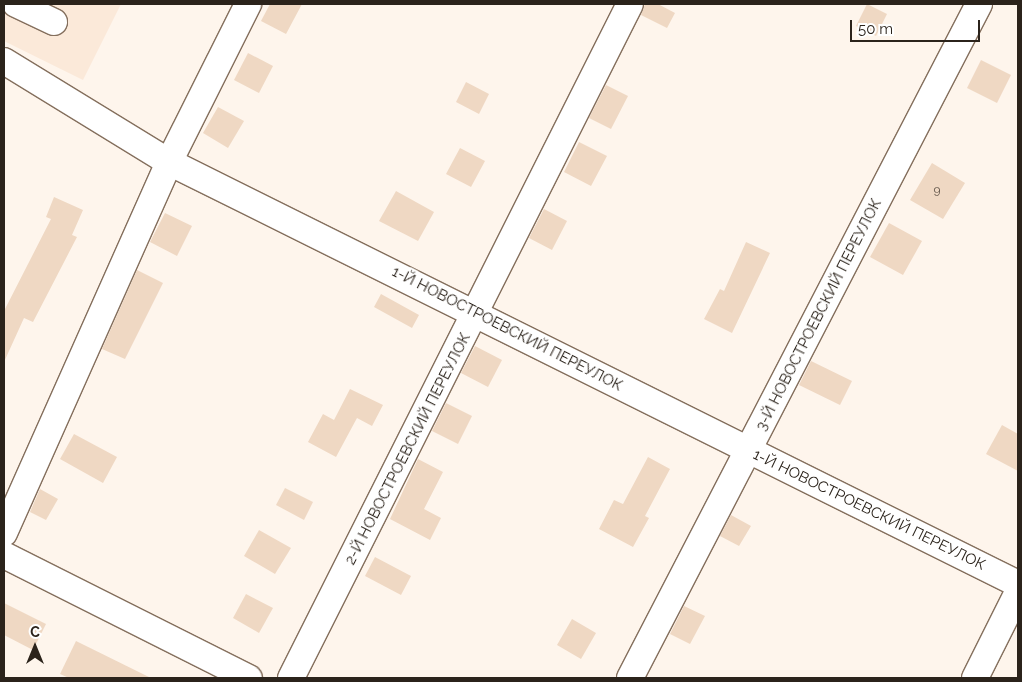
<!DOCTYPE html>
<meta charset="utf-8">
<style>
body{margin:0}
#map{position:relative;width:1022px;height:682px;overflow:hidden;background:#fef5ec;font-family:Raleway,sans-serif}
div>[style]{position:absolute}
.built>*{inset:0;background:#fbe9d9}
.building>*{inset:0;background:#efd8c3}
.roads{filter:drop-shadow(1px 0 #846f5d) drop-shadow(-1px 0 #846f5d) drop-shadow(0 1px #846f5d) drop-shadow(0 -1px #846f5d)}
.minor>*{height:26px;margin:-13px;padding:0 13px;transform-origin:13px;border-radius:13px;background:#fff}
span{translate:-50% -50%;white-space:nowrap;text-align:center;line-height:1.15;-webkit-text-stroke:4px #fff;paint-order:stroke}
.number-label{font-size:12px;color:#5c5045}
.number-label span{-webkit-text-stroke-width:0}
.street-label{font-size:15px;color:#2b231b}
.frame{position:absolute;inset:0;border:5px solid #2b231b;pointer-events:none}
.north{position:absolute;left:10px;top:622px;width:50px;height:50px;-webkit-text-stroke:4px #fff;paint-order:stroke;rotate:0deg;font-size:14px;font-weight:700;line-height:20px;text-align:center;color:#2b231b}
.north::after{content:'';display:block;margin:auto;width:18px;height:22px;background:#2b231b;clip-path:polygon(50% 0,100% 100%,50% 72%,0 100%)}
.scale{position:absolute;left:850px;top:20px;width:130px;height:22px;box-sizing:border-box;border:2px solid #2b231b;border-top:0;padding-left:6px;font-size:15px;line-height:18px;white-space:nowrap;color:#2b231b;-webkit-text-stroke:4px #fff;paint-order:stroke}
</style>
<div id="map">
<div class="built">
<div style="clip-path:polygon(4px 4px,121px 4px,83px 80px,4px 41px)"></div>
</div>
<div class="building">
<div style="clip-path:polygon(270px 4px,302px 4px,286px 34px,261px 21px)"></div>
<div style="clip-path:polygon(645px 4px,658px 4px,675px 13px,667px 28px,641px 15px)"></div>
<div style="clip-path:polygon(867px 4px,887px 14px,876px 36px,856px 26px)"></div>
<div style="clip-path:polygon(248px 53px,273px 66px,259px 93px,234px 80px)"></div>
<div style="clip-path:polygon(981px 60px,1011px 75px,997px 103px,967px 88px)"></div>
<div style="clip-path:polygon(466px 82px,489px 94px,479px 114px,456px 102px)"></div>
<div style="clip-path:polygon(606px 85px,628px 96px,611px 129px,589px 118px)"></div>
<div style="clip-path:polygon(218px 107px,244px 121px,228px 148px,203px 133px)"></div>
<div style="clip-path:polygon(579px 142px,607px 156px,591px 186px,564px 172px)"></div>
<div style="clip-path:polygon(460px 148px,485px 161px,471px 187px,446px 174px)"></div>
<div style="clip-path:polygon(932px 163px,965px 183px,943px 219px,910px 200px)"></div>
<div style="clip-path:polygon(396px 191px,434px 212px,418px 241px,379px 221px)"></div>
<div style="clip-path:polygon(54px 197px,83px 210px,72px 235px,77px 237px,33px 322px,24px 318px,4px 362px,4px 311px,51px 219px,46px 217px)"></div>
<div style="clip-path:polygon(544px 209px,567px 221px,552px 250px,529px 238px)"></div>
<div style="clip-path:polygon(165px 213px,192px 226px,177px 256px,150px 242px)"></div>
<div style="clip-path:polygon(889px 223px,922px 241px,903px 275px,870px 257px)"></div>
<div style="clip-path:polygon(746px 242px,770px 253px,732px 333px,704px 319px,720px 289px,724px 291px)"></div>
<div style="clip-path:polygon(137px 270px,163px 283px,125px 359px,102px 349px)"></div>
<div style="clip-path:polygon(381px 294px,419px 315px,412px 328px,374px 307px)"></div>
<div style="clip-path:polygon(475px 346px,502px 360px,488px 387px,461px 373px)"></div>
<div style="clip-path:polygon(811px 361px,852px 381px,840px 405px,799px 385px)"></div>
<div style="clip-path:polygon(350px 389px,383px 405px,372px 426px,357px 418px,336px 457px,308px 442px,323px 414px,334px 420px)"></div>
<div style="clip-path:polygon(446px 403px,472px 416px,458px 444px,432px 431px)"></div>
<div style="clip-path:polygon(1002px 425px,1018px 434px,1018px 471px,986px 454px)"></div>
<div style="clip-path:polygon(74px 434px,117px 457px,103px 483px,60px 459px)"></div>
<div style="clip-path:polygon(648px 457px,670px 469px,645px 516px,649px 518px,633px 547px,599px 529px,614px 500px,623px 504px)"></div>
<div style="clip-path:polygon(418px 459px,443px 472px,424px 509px,441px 518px,430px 540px,390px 519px)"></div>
<div style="clip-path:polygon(285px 488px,313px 502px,304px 520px,276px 505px)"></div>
<div style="clip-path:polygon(40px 489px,58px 499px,46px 520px,30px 512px)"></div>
<div style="clip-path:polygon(731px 515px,751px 526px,739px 546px,720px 536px)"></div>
<div style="clip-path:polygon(259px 530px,291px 548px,275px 574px,244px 556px)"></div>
<div style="clip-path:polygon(375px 557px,411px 576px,401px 595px,365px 576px)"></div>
<div style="clip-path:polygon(246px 594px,273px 608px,259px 633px,233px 618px)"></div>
<div style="clip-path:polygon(4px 603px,46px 624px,33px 650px,4px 635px)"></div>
<div style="clip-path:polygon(684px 606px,705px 616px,690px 644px,670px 634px)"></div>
<div style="clip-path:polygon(572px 619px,596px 633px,581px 659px,557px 645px)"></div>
<div style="clip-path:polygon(76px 641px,151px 678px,69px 678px,60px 674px)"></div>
</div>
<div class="roads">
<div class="minor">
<div style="left:16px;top:4px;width:42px;rotate:25.3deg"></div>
<div style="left:4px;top:61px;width:193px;rotate:31.5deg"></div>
<div style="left:169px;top:162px;width:948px;rotate:26.43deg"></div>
<div style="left:4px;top:533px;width:406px;rotate:-66deg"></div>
<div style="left:169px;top:162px;width:177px;rotate:-63.4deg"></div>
<div style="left:4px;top:555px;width:274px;rotate:26.7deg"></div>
<div style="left:291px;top:678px;width:754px;rotate:-63.3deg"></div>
<div style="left:630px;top:678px;width:759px;rotate:-62.62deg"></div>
<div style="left:975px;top:678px;width:96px;rotate:-63.4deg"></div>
</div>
</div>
<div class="number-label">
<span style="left:937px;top:191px">9</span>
</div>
<div class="street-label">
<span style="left:819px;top:315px;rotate:-63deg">3-Й НОВОСТРОЕВСКИЙ ПЕРЕУЛОК</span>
<span style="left:507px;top:329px;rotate:27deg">1-Й НОВОСТРОЕВСКИЙ ПЕРЕУЛОК</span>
<span style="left:408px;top:449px;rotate:-63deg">2-Й НОВОСТРОЕВСКИЙ ПЕРЕУЛОК</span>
<span style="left:869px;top:510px;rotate:26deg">1-Й НОВОСТРОЕВСКИЙ ПЕРЕУЛОК</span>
</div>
<div class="frame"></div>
<div class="north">С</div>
<div class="scale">50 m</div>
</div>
